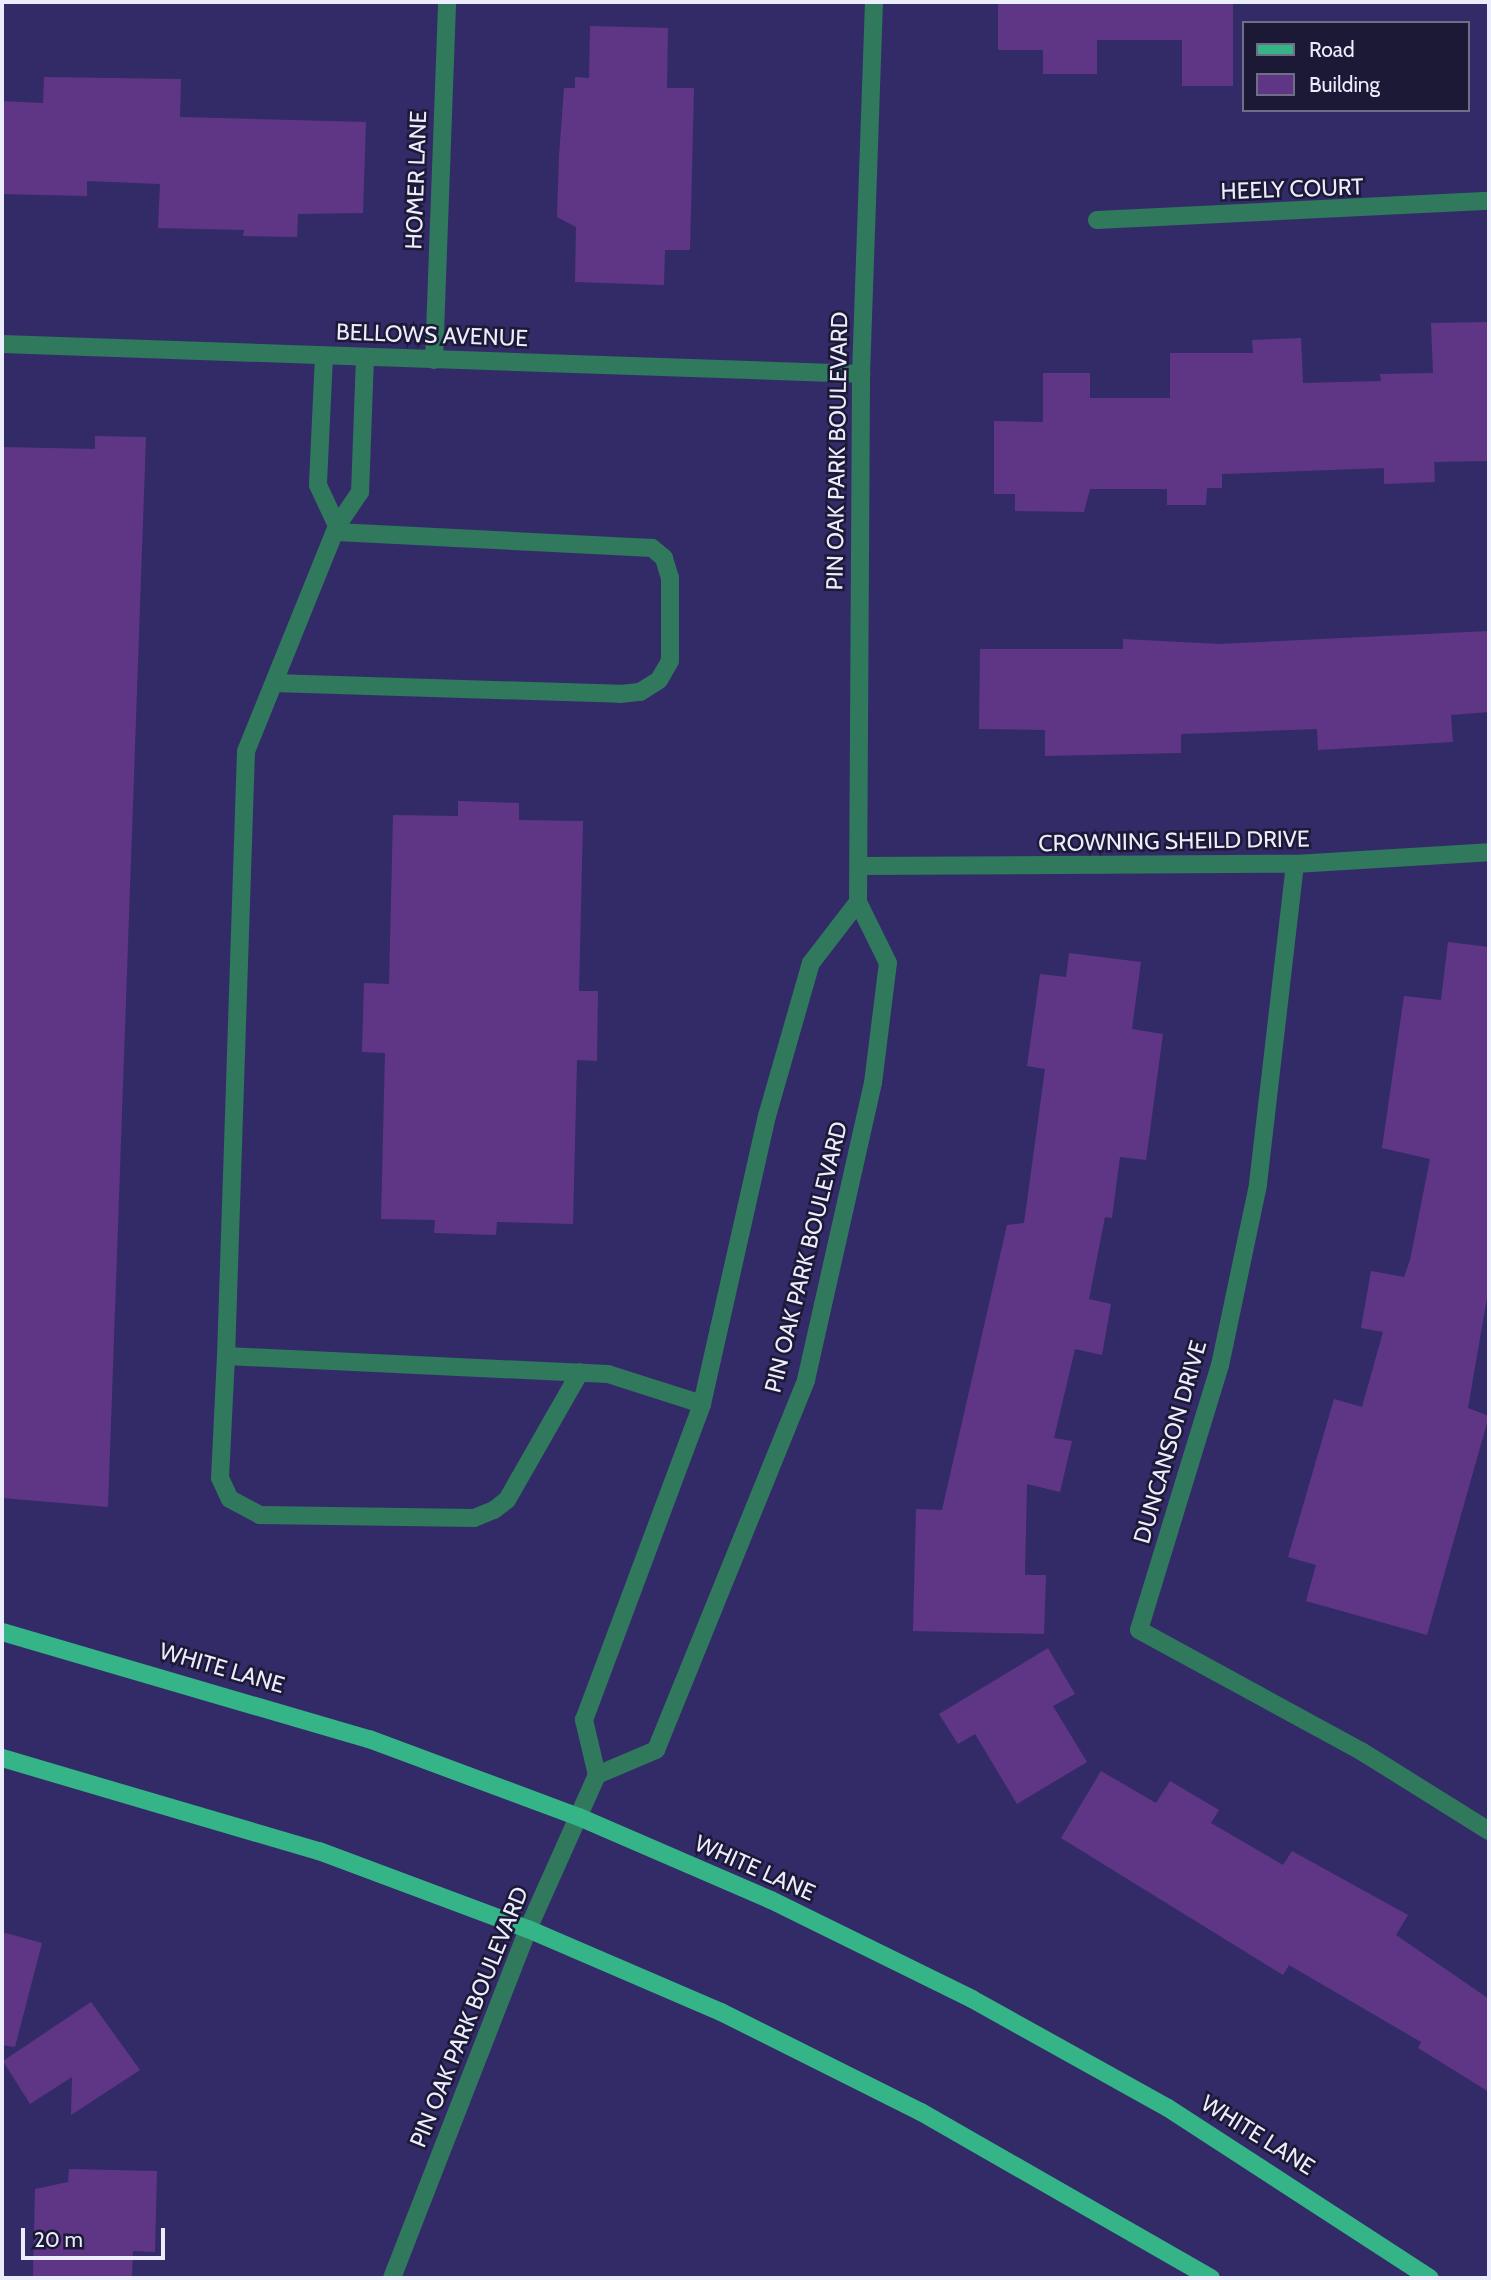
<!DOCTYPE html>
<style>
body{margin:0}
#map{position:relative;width:1491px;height:2280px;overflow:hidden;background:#332b68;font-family:Cabin,sans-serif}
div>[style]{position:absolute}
.building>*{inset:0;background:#5f3685}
.minor>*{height:18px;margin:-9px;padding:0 9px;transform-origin:9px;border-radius:9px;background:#30795d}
.major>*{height:18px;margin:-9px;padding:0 9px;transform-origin:9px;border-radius:9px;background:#34b487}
span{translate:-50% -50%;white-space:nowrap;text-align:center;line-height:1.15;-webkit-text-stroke:5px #1b1935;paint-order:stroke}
.street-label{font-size:23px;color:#ecedfc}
.frame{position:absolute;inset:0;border:4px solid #ecedfc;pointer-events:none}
.legend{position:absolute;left:1242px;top:21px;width:228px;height:91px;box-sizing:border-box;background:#1b1935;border:2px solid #6f6e85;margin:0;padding:9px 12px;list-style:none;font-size:21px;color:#ecedfc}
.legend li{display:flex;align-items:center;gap:14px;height:35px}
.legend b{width:35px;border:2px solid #6f6e85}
.scale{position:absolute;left:21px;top:2228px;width:144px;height:32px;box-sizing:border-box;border:4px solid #ecedfc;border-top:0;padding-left:9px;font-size:21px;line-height:24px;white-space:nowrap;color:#ecedfc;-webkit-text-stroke:5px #1b1935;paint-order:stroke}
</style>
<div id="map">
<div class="building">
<div style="clip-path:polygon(998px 2px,1233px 2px,1233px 86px,1182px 86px,1182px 40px,1097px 40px,1097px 74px,1043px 74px,1043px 50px,998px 50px)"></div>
<div style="clip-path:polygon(590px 26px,668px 28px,667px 88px,694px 88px,690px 250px,665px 250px,664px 285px,575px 282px,576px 227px,557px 217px,559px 156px,564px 88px,575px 88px,575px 77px,589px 78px)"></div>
<div style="clip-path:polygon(44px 77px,181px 79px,180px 117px,366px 122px,363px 213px,298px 214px,297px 237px,243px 236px,244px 230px,158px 228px,160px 184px,87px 181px,87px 196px,2px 194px,2px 101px,43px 103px)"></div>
<div style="clip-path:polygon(1489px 322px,1489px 461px,1434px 462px,1435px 482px,1384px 484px,1384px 468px,1222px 474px,1222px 488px,1207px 488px,1206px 505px,1167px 505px,1167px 489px,1090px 489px,1084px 512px,1015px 511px,1015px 494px,994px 494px,994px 421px,1043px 422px,1043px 373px,1090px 373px,1090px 398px,1170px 398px,1170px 353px,1253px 353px,1252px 340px,1301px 338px,1303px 383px,1381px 381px,1380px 374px,1433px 373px,1431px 323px)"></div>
<div style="clip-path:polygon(95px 436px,146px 437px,108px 1507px,2px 1498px,2px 447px,95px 449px)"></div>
<div style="clip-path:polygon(1489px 631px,1489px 712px,1451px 715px,1453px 742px,1318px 750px,1317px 729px,1181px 734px,1181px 753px,1045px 756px,1045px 730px,979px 729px,980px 649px,1123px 649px,1123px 639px,1220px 644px)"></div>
<div style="clip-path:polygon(458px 801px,519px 803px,519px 820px,583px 821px,579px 991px,598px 991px,597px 1061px,577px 1060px,573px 1224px,497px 1222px,496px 1235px,434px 1233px,435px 1220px,381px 1219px,385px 1053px,362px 1052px,364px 983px,389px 984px,393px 815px,458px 816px)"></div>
<div style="clip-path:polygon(1448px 942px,1489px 947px,1489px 1286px,1468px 1408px,1489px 1416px,1427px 1635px,1306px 1601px,1316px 1565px,1288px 1557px,1334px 1399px,1362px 1407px,1383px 1332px,1361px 1328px,1371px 1271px,1404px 1277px,1410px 1260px,1430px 1159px,1382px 1148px,1404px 996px,1441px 1000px)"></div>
<div style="clip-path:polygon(1069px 953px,1141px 962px,1132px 1029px,1163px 1034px,1146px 1160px,1120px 1157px,1112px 1218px,1105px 1217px,1089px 1299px,1111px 1304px,1102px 1355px,1075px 1349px,1054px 1438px,1072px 1441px,1060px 1492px,1027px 1484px,1025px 1575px,1046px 1575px,1044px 1634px,913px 1631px,916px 1509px,942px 1510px,1007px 1225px,1024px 1223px,1045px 1069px,1027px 1066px,1040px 974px,1066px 977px)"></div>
<div style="clip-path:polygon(1048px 1648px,1075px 1694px,1053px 1706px,1087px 1762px,1017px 1804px,975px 1734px,958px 1744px,939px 1714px)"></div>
<div style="clip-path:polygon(1101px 1771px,1156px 1803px,1170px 1781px,1219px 1810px,1211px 1823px,1283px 1865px,1292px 1851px,1408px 1915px,1396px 1935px,1489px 1999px,1489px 2092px,1418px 2048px,1421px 2042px,1289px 1965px,1283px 1975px,1061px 1838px)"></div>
<div style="clip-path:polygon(2px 1932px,42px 1943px,15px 2047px,2px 2045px)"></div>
<div style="clip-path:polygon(91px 2002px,140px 2070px,71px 2115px,72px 2077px,30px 2104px,3px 2061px)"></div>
<div style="clip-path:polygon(69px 2169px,157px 2171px,155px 2252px,133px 2251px,132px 2278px,33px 2278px,35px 2189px,68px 2182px)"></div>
</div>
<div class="minor">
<div style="left:1097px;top:220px;width:392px;rotate:-2.8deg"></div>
<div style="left:2px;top:344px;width:860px;rotate:2deg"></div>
<div style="left:324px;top:356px;width:129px;rotate:92.7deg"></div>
<div style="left:318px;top:485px;width:45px;rotate:65.1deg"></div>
<div style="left:365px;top:357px;width:135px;rotate:92.1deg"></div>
<div style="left:360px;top:492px;width:41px;rotate:124.1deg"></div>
<div style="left:337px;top:526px;width:243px;rotate:112deg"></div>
<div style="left:246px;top:751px;width:605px;rotate:91.89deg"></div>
<div style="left:226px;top:1356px;width:382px;rotate:2.7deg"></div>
<div style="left:608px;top:1374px;width:99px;rotate:17.7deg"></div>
<div style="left:434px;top:360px;width:358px;rotate:-87.9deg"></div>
<div style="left:274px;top:683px;width:346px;rotate:1.8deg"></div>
<div style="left:620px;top:694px;width:20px;rotate:-6deg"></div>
<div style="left:640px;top:692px;width:22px;rotate:-32deg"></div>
<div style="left:659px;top:680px;width:22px;rotate:-60deg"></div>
<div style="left:670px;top:661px;width:83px;rotate:-90deg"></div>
<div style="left:670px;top:578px;width:21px;rotate:-107deg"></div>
<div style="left:664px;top:558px;width:16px;rotate:-140deg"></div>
<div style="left:652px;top:548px;width:316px;rotate:-177.1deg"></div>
<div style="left:1295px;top:864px;width:323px;rotate:96.6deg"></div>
<div style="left:1258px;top:1185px;width:184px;rotate:101.9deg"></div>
<div style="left:1220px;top:1365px;width:277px;rotate:107deg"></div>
<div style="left:1139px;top:1630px;width:253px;rotate:28.6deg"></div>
<div style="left:1361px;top:1751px;width:151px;rotate:32deg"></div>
<div style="left:859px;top:866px;width:436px;rotate:-0.3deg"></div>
<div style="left:1295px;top:864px;width:194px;rotate:-3.5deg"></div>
<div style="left:226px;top:1356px;width:122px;rotate:92.8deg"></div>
<div style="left:220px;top:1478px;width:23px;rotate:65deg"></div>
<div style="left:230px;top:1499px;width:34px;rotate:28deg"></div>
<div style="left:260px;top:1515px;width:214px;rotate:0.8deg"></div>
<div style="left:474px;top:1518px;width:22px;rotate:-22deg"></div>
<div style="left:494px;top:1510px;width:16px;rotate:-38deg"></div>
<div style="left:507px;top:1500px;width:147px;rotate:-60.3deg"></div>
<div style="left:597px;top:1775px;width:64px;rotate:-23deg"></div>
<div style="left:656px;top:1750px;width:399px;rotate:-67.9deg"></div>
<div style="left:806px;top:1380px;width:304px;rotate:-77.3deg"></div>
<div style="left:873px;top:1083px;width:121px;rotate:-82.9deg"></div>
<div style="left:888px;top:963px;width:68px;rotate:-116.2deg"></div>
<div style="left:858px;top:902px;width:528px;rotate:-89.67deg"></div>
<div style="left:861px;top:374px;width:372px;rotate:-88deg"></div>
<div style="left:392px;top:2278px;width:375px;rotate:-68.7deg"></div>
<div style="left:528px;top:1929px;width:169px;rotate:-65.9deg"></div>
<div style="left:597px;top:1775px;width:57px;rotate:-103.3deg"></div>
<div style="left:584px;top:1720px;width:337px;rotate:-69.5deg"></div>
<div style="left:702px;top:1404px;width:295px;rotate:-77.3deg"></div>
<div style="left:767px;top:1116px;width:159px;rotate:-74deg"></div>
<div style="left:811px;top:963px;width:77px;rotate:-52.4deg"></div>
</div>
<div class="major">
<div style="left:2px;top:1632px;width:382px;rotate:16.3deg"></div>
<div style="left:369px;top:1739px;width:224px;rotate:20.4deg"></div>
<div style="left:579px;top:1817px;width:209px;rotate:23.4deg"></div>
<div style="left:771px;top:1900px;width:224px;rotate:26.2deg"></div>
<div style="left:972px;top:1999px;width:224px;rotate:29.1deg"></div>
<div style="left:1168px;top:2108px;width:312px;rotate:33deg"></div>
<div style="left:2px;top:1758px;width:330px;rotate:16.4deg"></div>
<div style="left:319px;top:1851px;width:223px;rotate:20.5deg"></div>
<div style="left:528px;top:1929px;width:210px;rotate:23.3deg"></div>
<div style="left:721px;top:2012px;width:224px;rotate:26.6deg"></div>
<div style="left:921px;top:2112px;width:334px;rotate:29.8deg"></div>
</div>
<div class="street-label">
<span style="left:416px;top:180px;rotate:-88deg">HOMER LANE</span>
<span style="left:1292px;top:189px;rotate:-2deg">HEELY COURT</span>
<span style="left:432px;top:335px;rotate:2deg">BELLOWS AVENUE</span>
<span style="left:837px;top:451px;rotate:-89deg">PIN OAK PARK BOULEVARD</span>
<span style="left:1174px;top:841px;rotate:-1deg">CROWNING SHEILD DRIVE</span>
<span style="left:806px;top:1257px;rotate:-76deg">PIN OAK PARK BOULEVARD</span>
<span style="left:1170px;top:1442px;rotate:-74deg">DUNCANSON DRIVE</span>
<span style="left:222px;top:1668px;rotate:16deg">WHITE LANE</span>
<span style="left:755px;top:1868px;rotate:24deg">WHITE LANE</span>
<span style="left:469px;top:2017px;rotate:-68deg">PIN OAK PARK BOULEVARD</span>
<span style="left:1258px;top:2135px;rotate:32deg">WHITE LANE</span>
</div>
<div class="frame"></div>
<ul class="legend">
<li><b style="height:9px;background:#34b487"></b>Road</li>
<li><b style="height:19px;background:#5f3685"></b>Building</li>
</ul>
<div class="scale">20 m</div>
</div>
